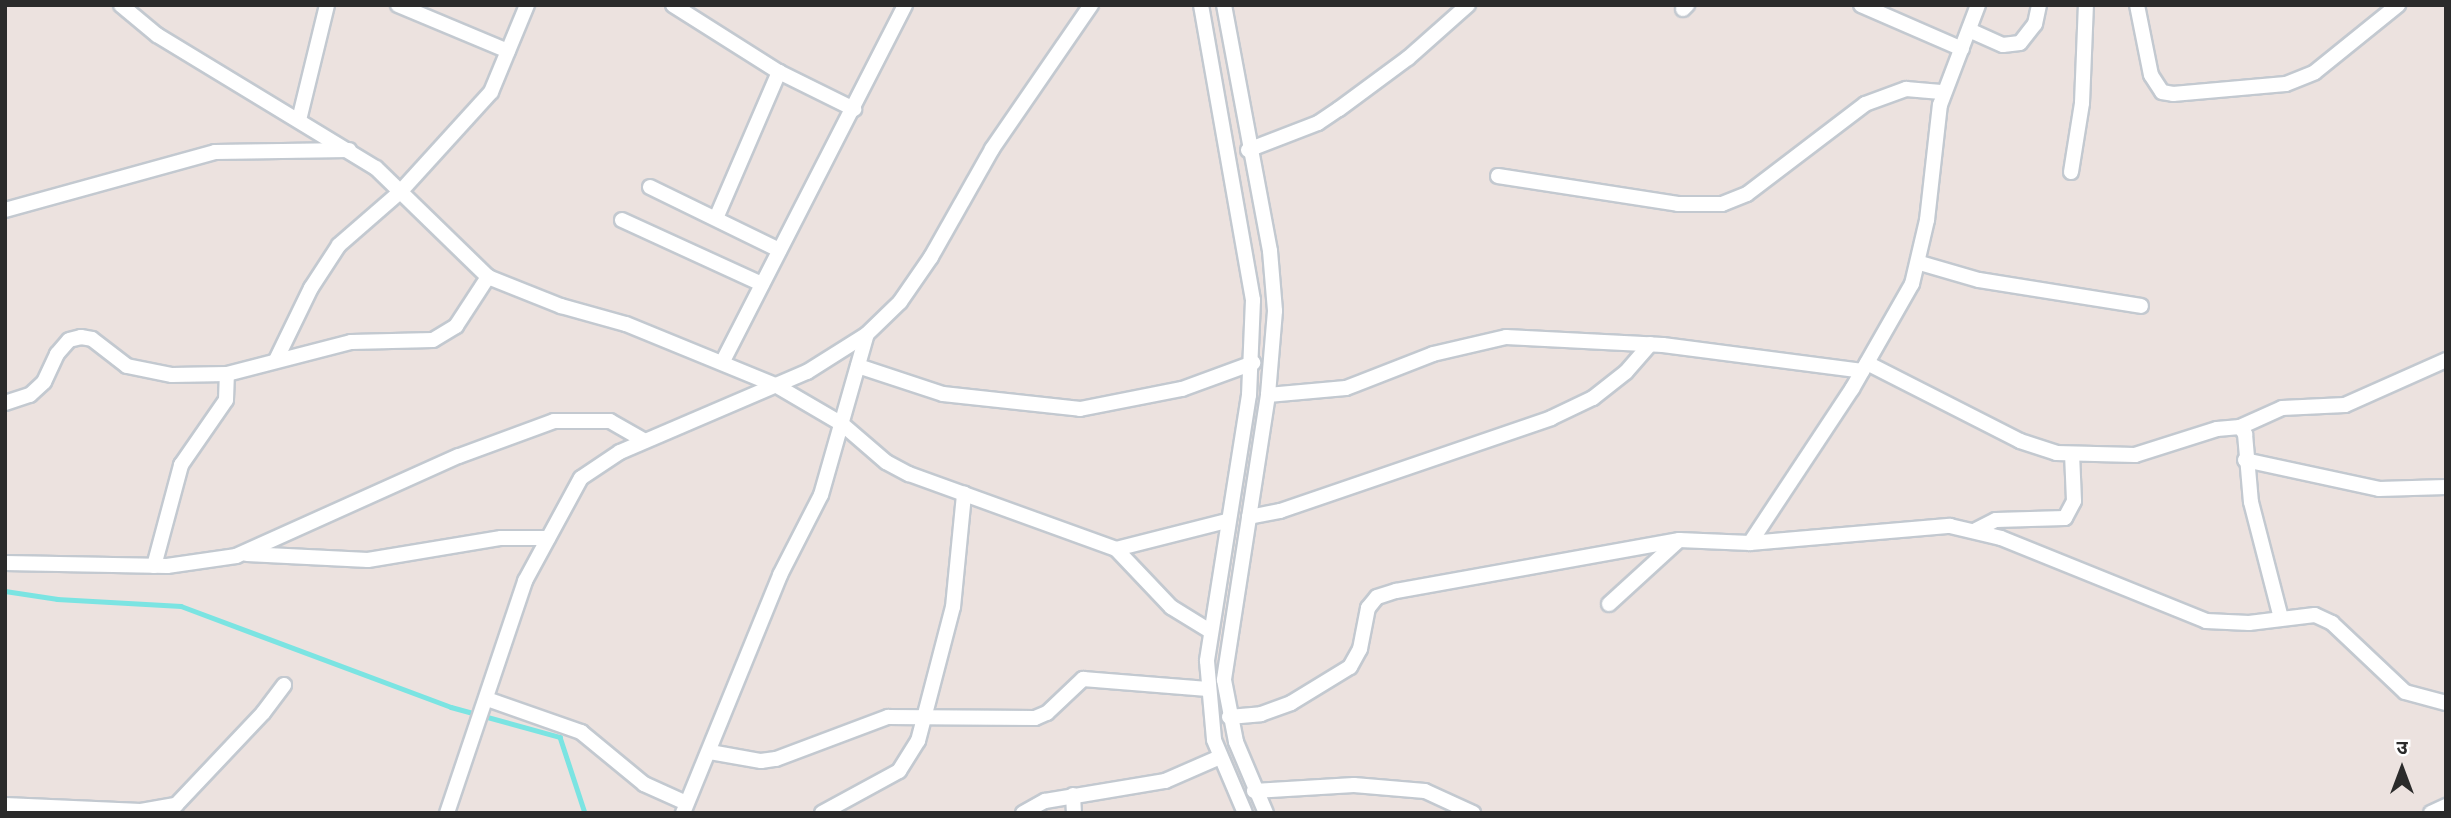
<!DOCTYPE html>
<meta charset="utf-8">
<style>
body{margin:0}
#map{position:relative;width:2451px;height:818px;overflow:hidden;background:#ece2df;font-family:Cabin,"Noto Sans Devanagari",sans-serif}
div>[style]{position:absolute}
.stream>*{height:4.5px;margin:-2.25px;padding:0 2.25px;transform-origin:2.25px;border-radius:2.25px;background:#7be4e2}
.roads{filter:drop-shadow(2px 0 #c3c9d0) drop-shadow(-2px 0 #c3c9d0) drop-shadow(0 2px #c3c9d0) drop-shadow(0 -2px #c3c9d0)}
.minor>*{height:14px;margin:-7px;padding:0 7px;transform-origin:7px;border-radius:7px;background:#fff}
span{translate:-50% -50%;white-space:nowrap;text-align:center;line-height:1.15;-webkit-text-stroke:5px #fff;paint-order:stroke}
.frame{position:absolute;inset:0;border:7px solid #2b2b2b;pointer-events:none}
.north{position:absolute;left:2367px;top:734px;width:70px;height:70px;-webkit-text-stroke:5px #fff;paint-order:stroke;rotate:0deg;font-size:19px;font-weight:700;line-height:28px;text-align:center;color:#2b2b2b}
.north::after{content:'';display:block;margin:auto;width:24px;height:32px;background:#2b2b2b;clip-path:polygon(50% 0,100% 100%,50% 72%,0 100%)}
</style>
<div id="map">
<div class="stream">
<div style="left:5px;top:591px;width:53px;rotate:8.7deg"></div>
<div style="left:57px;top:599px;width:124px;rotate:3.2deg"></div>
<div style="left:181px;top:606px;width:288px;rotate:20.5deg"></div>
<div style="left:451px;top:707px;width:113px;rotate:15.4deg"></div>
<div style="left:560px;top:737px;width:80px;rotate:71.8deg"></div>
</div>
<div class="roads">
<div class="minor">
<div style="left:121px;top:5px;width:47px;rotate:39.8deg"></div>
<div style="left:157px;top:35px;width:256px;rotate:31.3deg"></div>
<div style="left:376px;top:168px;width:156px;rotate:44.2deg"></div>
<div style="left:488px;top:277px;width:79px;rotate:21.7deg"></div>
<div style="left:561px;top:306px;width:67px;rotate:15.5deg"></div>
<div style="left:626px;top:324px;width:163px;rotate:22.3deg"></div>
<div style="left:777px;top:386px;width:75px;rotate:30.3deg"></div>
<div style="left:842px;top:424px;width:58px;rotate:40.8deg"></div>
<div style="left:886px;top:462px;width:26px;rotate:28deg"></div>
<div style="left:909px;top:474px;width:220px;rotate:19.9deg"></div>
<div style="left:1116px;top:549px;width:114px;rotate:-14.2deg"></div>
<div style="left:398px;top:5px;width:119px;rotate:22.7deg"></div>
<div style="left:673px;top:5px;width:125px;rotate:32.3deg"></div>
<div style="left:779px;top:72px;width:84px;rotate:26.3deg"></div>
<div style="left:1201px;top:5px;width:300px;rotate:80deg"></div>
<div style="left:1253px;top:300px;width:95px;rotate:92.4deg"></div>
<div style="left:1249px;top:395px;width:269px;rotate:99deg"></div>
<div style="left:1207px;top:661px;width:79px;rotate:84.9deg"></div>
<div style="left:1214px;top:740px;width:79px;rotate:67deg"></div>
<div style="left:1224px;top:5px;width:250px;rotate:79.4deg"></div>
<div style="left:1270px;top:251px;width:60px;rotate:85.2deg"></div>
<div style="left:1275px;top:311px;width:84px;rotate:94.8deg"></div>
<div style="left:1268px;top:395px;width:288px;rotate:98.8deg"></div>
<div style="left:1224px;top:680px;width:63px;rotate:79deg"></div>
<div style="left:1236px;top:742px;width:77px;rotate:67.1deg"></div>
<div style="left:1861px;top:5px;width:110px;rotate:23.5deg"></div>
<div style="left:2137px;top:5px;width:71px;rotate:78.7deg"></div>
<div style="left:2151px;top:75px;width:20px;rotate:57deg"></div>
<div style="left:2162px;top:92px;width:11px;rotate:10deg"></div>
<div style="left:2173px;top:94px;width:113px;rotate:-5.1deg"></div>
<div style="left:2286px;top:84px;width:31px;rotate:-22deg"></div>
<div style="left:2315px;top:72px;width:107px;rotate:-38.9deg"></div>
<div style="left:1683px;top:9px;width:6px;rotate:-45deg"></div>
<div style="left:1969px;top:30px;width:37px;rotate:24deg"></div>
<div style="left:2003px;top:45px;width:17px;rotate:-7deg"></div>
<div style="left:2020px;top:43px;width:24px;rotate:-52deg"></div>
<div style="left:2035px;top:24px;width:19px;rotate:-78deg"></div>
<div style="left:299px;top:120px;width:118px;rotate:-76.3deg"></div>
<div style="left:1248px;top:150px;width:75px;rotate:-21.1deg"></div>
<div style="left:1318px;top:123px;width:25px;rotate:-34deg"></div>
<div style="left:1339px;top:109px;width:86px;rotate:-36.5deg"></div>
<div style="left:1408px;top:58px;width:80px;rotate:-41.5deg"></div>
<div style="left:2071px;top:172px;width:70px;rotate:-80.9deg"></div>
<div style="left:2082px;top:103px;width:98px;rotate:-87.7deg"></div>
<div style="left:1498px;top:176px;width:182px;rotate:8.8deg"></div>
<div style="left:1678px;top:204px;width:44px"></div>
<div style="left:1722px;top:204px;width:27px;rotate:-22deg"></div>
<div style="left:1747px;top:194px;width:148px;rotate:-37.3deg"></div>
<div style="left:1865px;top:104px;width:44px;rotate:-20.1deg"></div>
<div style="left:1906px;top:89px;width:38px;rotate:5deg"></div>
<div style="left:650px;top:187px;width:144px;rotate:26deg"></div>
<div style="left:5px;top:210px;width:218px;rotate:-15.4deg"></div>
<div style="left:215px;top:152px;width:134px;rotate:-0.9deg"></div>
<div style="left:717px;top:216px;width:157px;rotate:-66.7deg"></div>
<div style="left:622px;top:220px;width:154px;rotate:24.6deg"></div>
<div style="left:1920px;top:263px;width:61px;rotate:16.1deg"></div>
<div style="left:1979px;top:280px;width:164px;rotate:9.1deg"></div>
<div style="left:276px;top:360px;width:80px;rotate:-64.1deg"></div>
<div style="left:311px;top:288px;width:51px;rotate:-56.9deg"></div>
<div style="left:339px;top:245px;width:81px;rotate:-41deg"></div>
<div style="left:400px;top:192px;width:135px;rotate:-47.7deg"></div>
<div style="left:491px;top:92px;width:94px;rotate:-67.5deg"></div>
<div style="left:723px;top:361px;width:400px;rotate:-62.9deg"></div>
<div style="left:1867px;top:363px;width:172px;rotate:27deg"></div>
<div style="left:2020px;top:441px;width:38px;rotate:18deg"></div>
<div style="left:2056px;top:453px;width:79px;rotate:1.5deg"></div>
<div style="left:2135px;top:455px;width:86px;rotate:-17.6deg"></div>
<div style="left:2217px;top:429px;width:23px;rotate:-5deg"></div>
<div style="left:2240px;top:427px;width:9px;rotate:54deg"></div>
<div style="left:2245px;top:434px;width:68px;rotate:85deg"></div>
<div style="left:2251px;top:502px;width:120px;rotate:75.5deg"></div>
<div style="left:858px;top:366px;width:89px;rotate:18.2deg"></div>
<div style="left:943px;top:394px;width:138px;rotate:6.2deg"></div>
<div style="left:1080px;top:409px;width:104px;rotate:-11.1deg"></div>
<div style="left:1182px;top:389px;width:76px;rotate:-20.1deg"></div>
<div style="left:1268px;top:395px;width:78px;rotate:-5.1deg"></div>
<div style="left:1346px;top:388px;width:93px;rotate:-21.3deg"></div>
<div style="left:1433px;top:354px;width:75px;rotate:-13.1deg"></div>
<div style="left:1506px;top:337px;width:157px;rotate:2.9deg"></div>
<div style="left:1663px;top:345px;width:201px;rotate:7.4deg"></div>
<div style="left:5px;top:403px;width:26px;rotate:-18deg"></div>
<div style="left:30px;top:395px;width:19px;rotate:-43deg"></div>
<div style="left:44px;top:382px;width:31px;rotate:-65deg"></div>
<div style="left:57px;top:354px;width:18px;rotate:-49deg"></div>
<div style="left:69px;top:340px;width:12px;rotate:-14deg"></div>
<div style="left:81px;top:337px;width:11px;rotate:10deg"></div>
<div style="left:92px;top:339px;width:44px;rotate:37.6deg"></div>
<div style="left:127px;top:366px;width:46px;rotate:11.3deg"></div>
<div style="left:172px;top:375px;width:55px;rotate:-1deg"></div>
<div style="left:227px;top:374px;width:128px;rotate:-14.5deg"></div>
<div style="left:351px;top:342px;width:82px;rotate:-1.4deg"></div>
<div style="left:433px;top:340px;width:27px;rotate:-31deg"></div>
<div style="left:456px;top:326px;width:59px;rotate:-56.9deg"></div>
<div style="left:2240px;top:427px;width:46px;rotate:-24.3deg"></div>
<div style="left:2282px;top:408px;width:63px;rotate:-2.7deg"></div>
<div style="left:2345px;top:405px;width:111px;rotate:-24deg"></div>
<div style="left:2245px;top:460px;width:137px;rotate:12.2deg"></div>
<div style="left:2379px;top:489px;width:67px;rotate:-1.7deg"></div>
<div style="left:1249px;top:517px;width:32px;rotate:-11deg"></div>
<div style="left:1280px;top:511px;width:287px;rotate:-18.9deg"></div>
<div style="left:1551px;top:418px;width:47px;rotate:-25.5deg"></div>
<div style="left:1593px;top:398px;width:42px;rotate:-38.2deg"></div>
<div style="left:1626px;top:372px;width:37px;rotate:-49deg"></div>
<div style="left:1976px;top:530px;width:22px;rotate:-27deg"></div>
<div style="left:1996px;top:520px;width:69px;rotate:-1.7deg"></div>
<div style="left:2065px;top:518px;width:19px;rotate:-62deg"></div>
<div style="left:2074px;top:501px;width:47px;rotate:-92.4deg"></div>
<div style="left:1750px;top:543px;width:185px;rotate:-56.5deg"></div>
<div style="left:1852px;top:389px;width:121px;rotate:-60.3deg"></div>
<div style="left:1912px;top:284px;width:66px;rotate:-76.8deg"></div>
<div style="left:1927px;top:220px;width:116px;rotate:-83.6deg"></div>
<div style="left:1940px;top:105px;width:107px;rotate:-69.2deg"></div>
<div style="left:1116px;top:549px;width:80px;rotate:46.5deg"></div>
<div style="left:1171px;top:607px;width:46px;rotate:31.6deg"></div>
<div style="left:247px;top:554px;width:121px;rotate:2.8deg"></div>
<div style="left:368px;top:560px;width:135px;rotate:-9.4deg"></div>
<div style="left:501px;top:538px;width:47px"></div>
<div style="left:5px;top:563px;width:162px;rotate:1.1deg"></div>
<div style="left:167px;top:566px;width:70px;rotate:-8.2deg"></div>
<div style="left:236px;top:556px;width:244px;rotate:-24.2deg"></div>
<div style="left:459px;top:456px;width:101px;rotate:-20.2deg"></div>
<div style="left:554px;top:421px;width:56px"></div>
<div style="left:610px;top:421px;width:40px;rotate:29.7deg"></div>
<div style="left:154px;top:566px;width:105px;rotate:-75deg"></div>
<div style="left:181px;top:465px;width:79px;rotate:-55.3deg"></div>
<div style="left:226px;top:400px;width:26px;rotate:-88deg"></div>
<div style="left:1609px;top:604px;width:93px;rotate:-42.4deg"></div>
<div style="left:487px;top:699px;width:100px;rotate:19.3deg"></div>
<div style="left:581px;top:732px;width:82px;rotate:39.5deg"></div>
<div style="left:644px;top:784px;width:46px;rotate:24.3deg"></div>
<div style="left:1229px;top:717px;width:32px;rotate:-5deg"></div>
<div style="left:1261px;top:714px;width:32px;rotate:-20deg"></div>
<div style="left:1291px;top:703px;width:69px;rotate:-31.4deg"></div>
<div style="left:1350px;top:667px;width:21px;rotate:-61deg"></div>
<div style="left:1360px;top:649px;width:42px;rotate:-79deg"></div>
<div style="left:1368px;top:608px;width:14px;rotate:-51deg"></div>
<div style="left:1377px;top:597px;width:20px;rotate:-18deg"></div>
<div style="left:1396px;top:591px;width:288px;rotate:-10.2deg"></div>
<div style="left:1679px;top:540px;width:71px;rotate:2.4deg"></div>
<div style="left:1750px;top:543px;width:201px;rotate:-4.9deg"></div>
<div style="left:1950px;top:526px;width:52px;rotate:13.2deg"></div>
<div style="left:2001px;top:538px;width:221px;rotate:22deg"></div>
<div style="left:2206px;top:621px;width:43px;rotate:2.7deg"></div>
<div style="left:2249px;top:623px;width:66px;rotate:-6.9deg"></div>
<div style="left:2315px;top:615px;width:19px;rotate:25deg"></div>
<div style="left:2332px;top:623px;width:100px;rotate:43.4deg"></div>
<div style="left:2405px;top:692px;width:42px;rotate:15deg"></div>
<div style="left:710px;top:752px;width:52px;rotate:10deg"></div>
<div style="left:761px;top:761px;width:15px;rotate:-8deg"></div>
<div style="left:776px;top:759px;width:120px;rotate:-20.6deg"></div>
<div style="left:888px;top:717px;width:147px;rotate:0.4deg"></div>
<div style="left:1035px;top:718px;width:13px;rotate:-23deg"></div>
<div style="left:1047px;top:713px;width:50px;rotate:-43.4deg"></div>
<div style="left:1083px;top:679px;width:125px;rotate:4.6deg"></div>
<div style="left:1254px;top:791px;width:100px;rotate:-3.4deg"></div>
<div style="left:1354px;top:785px;width:71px;rotate:4.8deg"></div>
<div style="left:1425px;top:791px;width:53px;rotate:24.6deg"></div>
<div style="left:1073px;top:795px;width:18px;rotate:87deg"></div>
<div style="left:5px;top:805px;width:136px;rotate:2.5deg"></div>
<div style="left:141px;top:811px;width:36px;rotate:-10deg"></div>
<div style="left:176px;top:805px;width:127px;rotate:-46.6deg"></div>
<div style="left:263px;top:713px;width:35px;rotate:-53deg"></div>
<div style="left:447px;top:813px;width:245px;rotate:-71.4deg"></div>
<div style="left:525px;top:581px;width:117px;rotate:-61.5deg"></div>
<div style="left:581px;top:478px;width:47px;rotate:-33.7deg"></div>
<div style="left:620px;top:452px;width:203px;rotate:-23.2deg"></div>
<div style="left:807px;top:372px;width:71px;rotate:-32.3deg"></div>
<div style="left:867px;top:334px;width:46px;rotate:-44.1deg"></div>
<div style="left:900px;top:302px;width:55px;rotate:-55.4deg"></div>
<div style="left:931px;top:257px;width:124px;rotate:-60.5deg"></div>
<div style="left:992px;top:149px;width:175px;rotate:-55.5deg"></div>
<div style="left:683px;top:813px;width:257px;rotate:-67.8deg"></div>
<div style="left:780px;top:575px;width:90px;rotate:-62.9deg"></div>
<div style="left:821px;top:495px;width:167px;rotate:-74.1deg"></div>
<div style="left:822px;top:813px;width:88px;rotate:-28.6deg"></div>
<div style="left:899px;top:771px;width:36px;rotate:-58deg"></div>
<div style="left:918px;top:741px;width:138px;rotate:-75.4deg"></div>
<div style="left:953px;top:607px;width:114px;rotate:-84.4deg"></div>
<div style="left:1023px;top:813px;width:25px;rotate:-29deg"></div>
<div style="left:1045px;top:801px;width:122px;rotate:-9.5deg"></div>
<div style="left:1165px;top:781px;width:60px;rotate:-23.6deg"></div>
<div style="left:2431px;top:813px;width:17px;rotate:-25deg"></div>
</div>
</div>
<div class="frame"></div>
<div class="north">उ</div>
</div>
